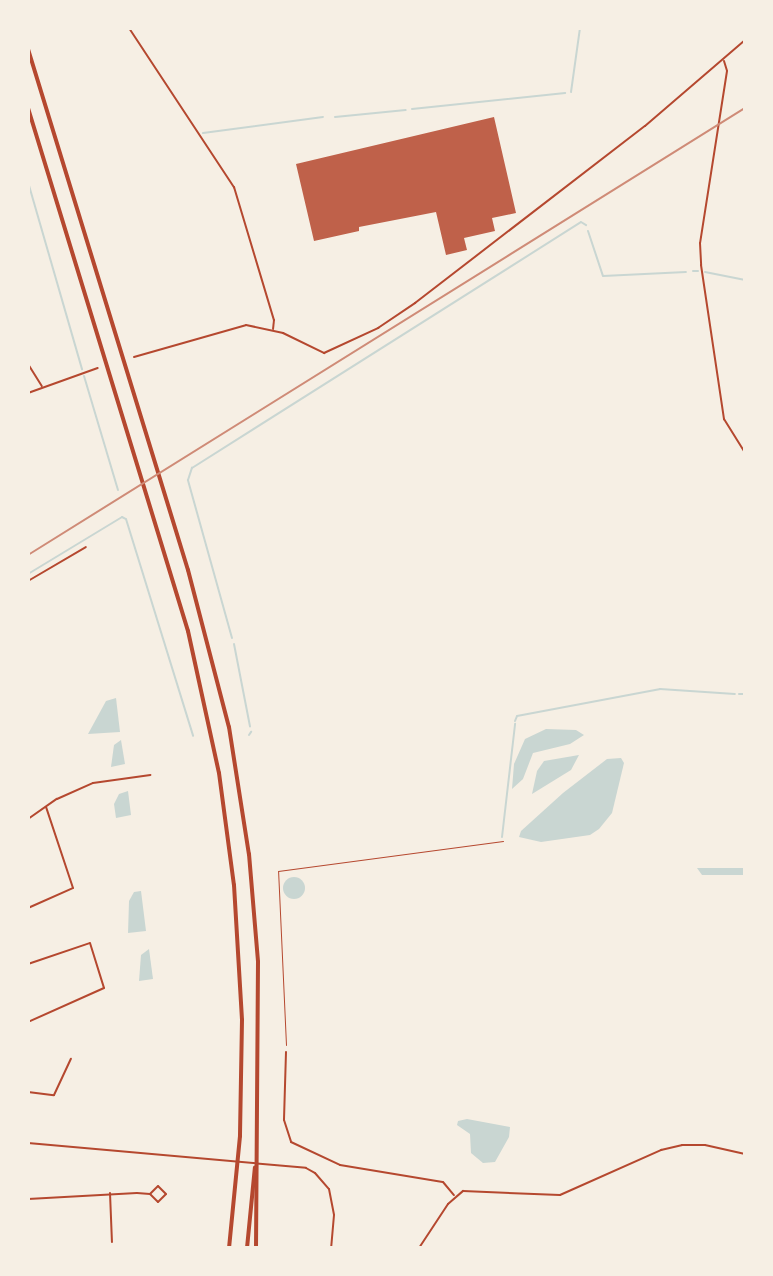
<!DOCTYPE html>
<style>
body{margin:0}
#map{position:relative;width:773px;height:1276px;overflow:hidden;background:#f6efe4;font-family:"DejaVu Sans",sans-serif}
div>[style]{position:absolute}
.water>*{inset:0;background:#c9d6d2}
.round{border-radius:50%}
.stream>*{height:2px;margin:-1px;padding:0 1px;transform-origin:1px;border-radius:1px;background:#c9d6d2}
.building>*{inset:0;background:#bf614a}
.path>*{height:1px;margin:-0.5px;padding:0 0.5px;transform-origin:0.5px;border-radius:0.5px;background:#b5482f}
.minor>*{height:2px;margin:-1px;padding:0 1px;transform-origin:1px;border-radius:1px;background:#b5482f}
.motorway>*{height:4px;margin:-2px;padding:0 2px;transform-origin:2px;border-radius:2px;background:#b5482f}
.rail>*{height:2px;margin:-1px;padding:0 1px;transform-origin:1px;border-radius:1px;background:#cf8b77}
span{translate:-50% -50%;white-space:nowrap;text-align:center;line-height:1.15;-webkit-text-stroke:6px #f6efe4;paint-order:stroke}
.frame{position:absolute;inset:0;border:30px solid #f6efe4;pointer-events:none}
</style>
<div id="map">
<div class="water">
<div style="clip-path:polygon(116px 698px,120px 732px,88px 734px,106px 701px)"></div>
<div style="clip-path:polygon(546px 729px,576px 730px,584px 735px,570px 744px,533px 753px,523px 779px,512px 789px,514px 764px,525px 739px)"></div>
<div style="clip-path:polygon(121px 740px,125px 764px,111px 767px,114px 745px)"></div>
<div style="clip-path:polygon(579px 755px,571px 770px,532px 794px,537px 771px,544px 761px)"></div>
<div style="clip-path:polygon(621px 758px,624px 763px,612px 813px,599px 829px,590px 835px,541px 842px,519px 837px,521px 831px,563px 793px,607px 759px)"></div>
<div style="clip-path:polygon(128px 791px,131px 815px,116px 818px,114px 804px,119px 794px)"></div>
<div style="clip-path:polygon(697px 868px,745px 868px,745px 875px,702px 875px)"></div>
<div class="round" style="left:283px;top:877px;width:22px;height:22px"></div>
<div style="clip-path:polygon(141px 891px,146px 931px,128px 933px,129px 901px,134px 892px)"></div>
<div style="clip-path:polygon(149px 949px,153px 979px,139px 981px,141px 955px)"></div>
<div style="clip-path:polygon(467px 1119px,510px 1127px,509px 1137px,495px 1162px,483px 1163px,471px 1153px,470px 1134px,457px 1125px,458px 1121px)"></div>
</div>
<div class="stream">
<div style="left:571px;top:92px;width:65px;rotate:-82deg"></div>
<div style="left:412px;top:109px;width:154px;rotate:-6deg"></div>
<div style="left:335px;top:117px;width:71px;rotate:-5.6deg"></div>
<div style="left:203px;top:133px;width:121px;rotate:-7.6deg"></div>
<div style="left:28px;top:182px;width:195px;rotate:73.9deg"></div>
<div style="left:588px;top:231px;width:47px;rotate:71.6deg"></div>
<div style="left:603px;top:276px;width:83px;rotate:-2.8deg"></div>
<div style="left:693px;top:271px;width:5px"></div>
<div style="left:705px;top:272px;width:41px;rotate:11.3deg"></div>
<div style="left:84px;top:376px;width:119px;rotate:73.4deg"></div>
<div style="left:28px;top:574px;width:110px;rotate:-31.2deg"></div>
<div style="left:122px;top:517px;width:4px;rotate:27deg"></div>
<div style="left:126px;top:519px;width:227px;rotate:72.8deg"></div>
<div style="left:232px;top:638px;width:164px;rotate:-105.6deg"></div>
<div style="left:188px;top:480px;width:13px;rotate:-72deg"></div>
<div style="left:192px;top:468px;width:460px;rotate:-32.3deg"></div>
<div style="left:581px;top:222px;width:6px;rotate:31deg"></div>
<div style="left:234px;top:644px;width:84px;rotate:79deg"></div>
<div style="left:739px;top:694px;width:6px"></div>
<div style="left:515px;top:721px;width:5px;rotate:-68deg"></div>
<div style="left:517px;top:716px;width:146px;rotate:-10.7deg"></div>
<div style="left:660px;top:689px;width:75px;rotate:3.8deg"></div>
<div style="left:249px;top:735px;width:4px;rotate:-56deg"></div>
<div style="left:502px;top:837px;width:114px;rotate:-83.4deg"></div>
</div>
<div class="building">
<div style="clip-path:polygon(494px 117px,516px 213px,492px 218px,495px 231px,464px 238px,467px 250px,446px 255px,436px 212px,359px 227px,359px 231px,314px 241px,296px 164px)"></div>
</div>
<div class="path">
<div style="left:286px;top:1045px;width:174px;rotate:-92.6deg"></div>
<div style="left:278px;top:871px;width:227px;rotate:-7.6deg"></div>
</div>
<div class="minor">
<div style="left:129px;top:28px;width:191px;rotate:56.6deg"></div>
<div style="left:234px;top:187px;width:139px;rotate:73.3deg"></div>
<div style="left:274px;top:320px;width:9px;rotate:96deg"></div>
<div style="left:724px;top:61px;width:10px;rotate:73deg"></div>
<div style="left:727px;top:71px;width:174px;rotate:98.9deg"></div>
<div style="left:700px;top:243px;width:22px;rotate:87deg"></div>
<div style="left:701px;top:265px;width:156px;rotate:81.5deg"></div>
<div style="left:724px;top:419px;width:40px;rotate:58deg"></div>
<div style="left:134px;top:357px;width:116px;rotate:-15.9deg"></div>
<div style="left:246px;top:325px;width:38px;rotate:12deg"></div>
<div style="left:283px;top:333px;width:46px;rotate:26deg"></div>
<div style="left:324px;top:353px;width:60px;rotate:-24.8deg"></div>
<div style="left:378px;top:328px;width:45px;rotate:-34deg"></div>
<div style="left:415px;top:303px;width:290px;rotate:-37.6deg"></div>
<div style="left:645px;top:126px;width:132px;rotate:-40.7deg"></div>
<div style="left:28px;top:364px;width:26px;rotate:58deg"></div>
<div style="left:28px;top:393px;width:74px;rotate:-19.7deg"></div>
<div style="left:28px;top:581px;width:67px;rotate:-30.4deg"></div>
<div style="left:28px;top:819px;width:35px;rotate:-35deg"></div>
<div style="left:57px;top:799px;width:39px;rotate:-24deg"></div>
<div style="left:93px;top:783px;width:58px;rotate:-8deg"></div>
<div style="left:28px;top:908px;width:49px;rotate:-24deg"></div>
<div style="left:73px;top:888px;width:85px;rotate:-108.4deg"></div>
<div style="left:28px;top:964px;width:65px;rotate:-18.7deg"></div>
<div style="left:90px;top:943px;width:47px;rotate:72.7deg"></div>
<div style="left:104px;top:988px;width:83px;rotate:155.9deg"></div>
<div style="left:286px;top:1052px;width:68px;rotate:91.7deg"></div>
<div style="left:284px;top:1120px;width:23px;rotate:72deg"></div>
<div style="left:291px;top:1142px;width:54px;rotate:25.1deg"></div>
<div style="left:340px;top:1165px;width:104px;rotate:9.4deg"></div>
<div style="left:443px;top:1182px;width:17px;rotate:50deg"></div>
<div style="left:28px;top:1092px;width:26px;rotate:7deg"></div>
<div style="left:54px;top:1095px;width:40px;rotate:-65deg"></div>
<div style="left:28px;top:1143px;width:279px;rotate:5.1deg"></div>
<div style="left:306px;top:1168px;width:10px;rotate:29deg"></div>
<div style="left:315px;top:1173px;width:21px;rotate:49deg"></div>
<div style="left:329px;top:1189px;width:26px;rotate:79deg"></div>
<div style="left:334px;top:1215px;width:33px;rotate:95deg"></div>
<div style="left:110px;top:1193px;width:49px;rotate:87.7deg"></div>
<div style="left:28px;top:1199px;width:109px;rotate:-3.2deg"></div>
<div style="left:137px;top:1193px;width:13px;rotate:4deg"></div>
<div style="left:150px;top:1194px;width:11px;rotate:45deg"></div>
<div style="left:158px;top:1202px;width:11px;rotate:-45deg"></div>
<div style="left:166px;top:1194px;width:11px;rotate:-135deg"></div>
<div style="left:158px;top:1186px;width:11px;rotate:135deg"></div>
<div style="left:419px;top:1248px;width:53px;rotate:-56.6deg"></div>
<div style="left:448px;top:1204px;width:20px;rotate:-41deg"></div>
<div style="left:463px;top:1191px;width:97px;rotate:2.4deg"></div>
<div style="left:560px;top:1195px;width:111px;rotate:-24deg"></div>
<div style="left:661px;top:1150px;width:22px;rotate:-13deg"></div>
<div style="left:682px;top:1145px;width:23px"></div>
<div style="left:705px;top:1145px;width:41px;rotate:12.7deg"></div>
</div>
<div class="motorway">
<div style="left:28px;top:49px;width:545px;rotate:72.93deg"></div>
<div style="left:188px;top:570px;width:162px;rotate:75.4deg"></div>
<div style="left:229px;top:727px;width:129px;rotate:81.1deg"></div>
<div style="left:249px;top:854px;width:108px;rotate:85.2deg"></div>
<div style="left:258px;top:962px;width:286px;rotate:90.4deg"></div>
<div style="left:28px;top:108px;width:547px;rotate:72.99deg"></div>
<div style="left:188px;top:631px;width:145px;rotate:77.7deg"></div>
<div style="left:219px;top:773px;width:113px;rotate:82.4deg"></div>
<div style="left:234px;top:885px;width:135px;rotate:86.6deg"></div>
<div style="left:242px;top:1020px;width:116px;rotate:91deg"></div>
<div style="left:240px;top:1136px;width:113px;rotate:95.6deg"></div>
<div style="left:247px;top:1248px;width:81px;rotate:-84.4deg"></div>
</div>
<div class="rail">
<div style="left:28px;top:555px;width:845px;rotate:-31.94deg"></div>
</div>
<div class="frame"></div>
</div>
